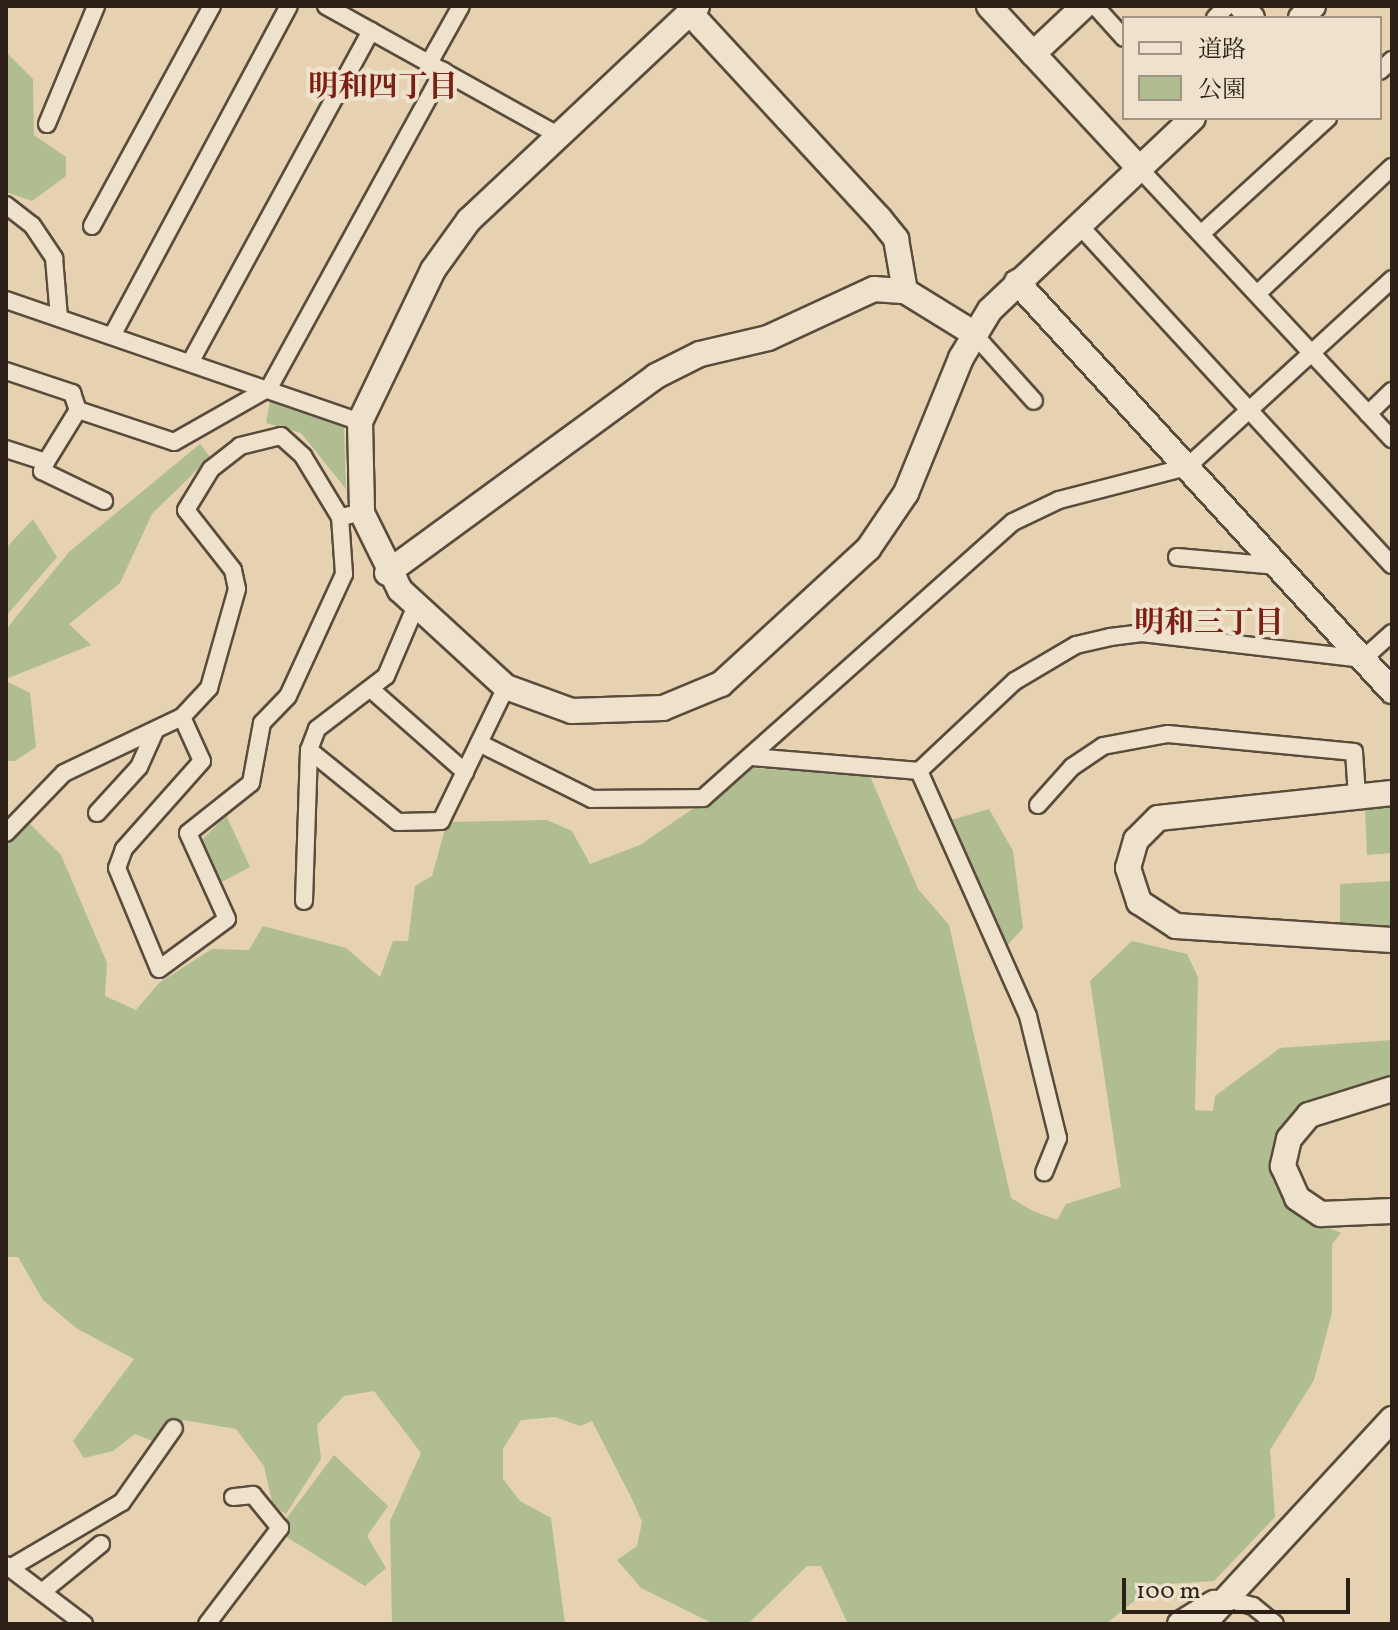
<!DOCTYPE html>
<meta charset="utf-8">
<style>
body{margin:0}
#map{position:relative;width:1398px;height:1630px;overflow:hidden;background:#e6d2b0;font-family:Vollkorn,"Noto Serif JP",serif}
div>[style]{position:absolute}
.green>*{inset:0;background:#afbd90}
.roads{filter:drop-shadow(2px 0 #5a4c3d) drop-shadow(-2px 0 #5a4c3d) drop-shadow(0 2px #5a4c3d) drop-shadow(0 -2px #5a4c3d)}
.street>*{height:16px;margin:-8px;padding:0 8px;transform-origin:8px;border-radius:8px;background:#efe2cc}
.secondary>*{height:24px;margin:-12px;padding:0 12px;transform-origin:12px;border-radius:12px;background:#efe2cc}
span{translate:-50% -50%;white-space:nowrap;text-align:center;line-height:1.15;-webkit-text-stroke:8px #efe2cc;paint-order:stroke}
.neighbourhood-label{font-size:30px;color:#7a1f14;font-weight:700}
.frame{position:absolute;inset:0;border:8px solid #2b1f17;pointer-events:none}
.legend{position:absolute;left:1122px;top:16px;width:260px;height:104px;box-sizing:border-box;background:#efe2cc;border:2px solid #a19484;margin:0;padding:10px 14px;list-style:none;font-size:24px;color:#2b1f17}
.legend li{display:flex;align-items:center;gap:16px;height:40px}
.legend b{width:40px;border:2px solid #a19484}
.scale{position:absolute;left:1122px;top:1578px;width:228px;height:36px;box-sizing:border-box;border:4px solid #2b1f17;border-top:0;padding-left:10px;font-size:24px;line-height:28px;white-space:nowrap;color:#2b1f17;-webkit-text-stroke:6px #efe2cc;paint-order:stroke}
</style>
<div id="map">
<div class="green">
<div style="clip-path:polygon(6px 52px,33px 79px,34px 135px,66px 157px,66px 176px,32px 201px,6px 192px)"></div>
<div style="clip-path:polygon(271px 396px,344px 424px,346px 489px,301px 433px,266px 423px)"></div>
<div style="clip-path:polygon(200px 444px,210px 457px,152px 514px,120px 583px,69px 624px,91px 645px,6px 679px,6px 630px,19px 613px,70px 551px)"></div>
<div style="clip-path:polygon(33px 519px,57px 557px,6px 616px,6px 548px)"></div>
<div style="clip-path:polygon(6px 681px,30px 693px,36px 747px,15px 761px,6px 761px)"></div>
<div style="clip-path:polygon(752px 768px,870px 776px,918px 889px,949px 925px,1011px 1198px,1033px 1211px,1057px 1220px,1066px 1204px,1121px 1187px,1090px 981px,1132px 941px,1187px 954px,1198px 977px,1195px 1110px,1213px 1111px,1215px 1096px,1280px 1048px,1392px 1040px,1392px 1078px,1312px 1100px,1296px 1110px,1276px 1143px,1274px 1170px,1288px 1202px,1299px 1215px,1341px 1233px,1332px 1244px,1332px 1313px,1314px 1380px,1270px 1450px,1275px 1517px,1214px 1581px,1154px 1585px,1106px 1624px,848px 1624px,821px 1566px,807px 1566px,748px 1624px,714px 1624px,641px 1588px,617px 1560px,637px 1546px,642px 1522px,632px 1499px,592px 1421px,580px 1426px,555px 1417px,521px 1420px,503px 1449px,503px 1479px,520px 1501px,551px 1518px,565px 1624px,392px 1624px,390px 1521px,421px 1453px,374px 1391px,344px 1396px,317px 1425px,321px 1459px,286px 1514px,273px 1506px,264px 1466px,236px 1429px,183px 1420px,167px 1447px,135px 1434px,113px 1451px,84px 1458px,73px 1441px,134px 1359px,76px 1328px,43px 1300px,18px 1257px,6px 1257px,6px 846px,29px 823px,61px 855px,107px 963px,105px 996px,136px 1010px,159px 983px,212px 949px,249px 950px,263px 926px,346px 948px,380px 977px,393px 941px,408px 941px,415px 886px,432px 876px,447px 822px,547px 820px,572px 831px,590px 864px,640px 845px)"></div>
<div style="clip-path:polygon(1392px 806px,1392px 853px,1367px 855px,1365px 807px)"></div>
<div style="clip-path:polygon(989px 809px,1013px 851px,1023px 928px,1006px 947px,951px 820px)"></div>
<div style="clip-path:polygon(226px 815px,250px 867px,218px 884px,199px 843px)"></div>
<div style="clip-path:polygon(1392px 881px,1392px 929px,1340px 926px,1340px 884px)"></div>
<div style="clip-path:polygon(334px 1455px,388px 1506px,367px 1536px,386px 1568px,365px 1586px,277px 1531px)"></div>
</div>
<div class="roads">
<div class="street">
<div style="left:326px;top:6px;width:265px;rotate:29.1deg"></div>
<div style="left:1095px;top:6px;width:43px;rotate:47.8deg"></div>
<div style="left:1215px;top:18px;width:17px;rotate:-45deg"></div>
<div style="left:429px;top:63px;width:65px;rotate:-60.7deg"></div>
<div style="left:1380px;top:71px;width:16px;rotate:-43deg"></div>
<div style="left:47px;top:124px;width:128px;rotate:-67.4deg"></div>
<div style="left:1139px;top:168px;width:371px;rotate:47deg"></div>
<div style="left:6px;top:205px;width:33px;rotate:38deg"></div>
<div style="left:32px;top:225px;width:40px;rotate:56deg"></div>
<div style="left:54px;top:258px;width:59px;rotate:85.2deg"></div>
<div style="left:1079px;top:225px;width:462px;rotate:47.4deg"></div>
<div style="left:92px;top:226px;width:251px;rotate:-61.4deg"></div>
<div style="left:1201px;top:234px;width:172px;rotate:-42.4deg"></div>
<div style="left:1257px;top:294px;width:185px;rotate:-43.3deg"></div>
<div style="left:6px;top:300px;width:374px;rotate:19deg"></div>
<div style="left:973px;top:333px;width:91px;rotate:48.1deg"></div>
<div style="left:113px;top:334px;width:372px;rotate:-61.8deg"></div>
<div style="left:191px;top:361px;width:376px;rotate:-61.4deg"></div>
<div style="left:6px;top:371px;width:70px;rotate:18.4deg"></div>
<div style="left:72px;top:393px;width:18px;rotate:71deg"></div>
<div style="left:78px;top:410px;width:61px;rotate:121.6deg"></div>
<div style="left:46px;top:462px;width:42px;rotate:-162deg"></div>
<div style="left:78px;top:410px;width:101px;rotate:18.4deg"></div>
<div style="left:174px;top:442px;width:109px;rotate:-29.6deg"></div>
<div style="left:269px;top:388px;width:362px;rotate:-61.2deg"></div>
<div style="left:1368px;top:414px;width:33px;rotate:-44deg"></div>
<div style="left:46px;top:462px;width:10px;rotate:114deg"></div>
<div style="left:42px;top:471px;width:69px;rotate:25.8deg"></div>
<div style="left:1177px;top:557px;width:101px;rotate:5.1deg"></div>
<div style="left:415px;top:608px;width:74px;rotate:113.1deg"></div>
<div style="left:386px;top:676px;width:87px;rotate:142.5deg"></div>
<div style="left:317px;top:729px;width:22px;rotate:111deg"></div>
<div style="left:309px;top:750px;width:114px;rotate:39deg"></div>
<div style="left:398px;top:822px;width:43px;rotate:-1.3deg"></div>
<div style="left:441px;top:821px;width:149px;rotate:-64.1deg"></div>
<div style="left:373px;top:691px;width:123px;rotate:41.4deg"></div>
<div style="left:182px;top:717px;width:48px;rotate:65.6deg"></div>
<div style="left:202px;top:761px;width:118px;rotate:131.6deg"></div>
<div style="left:124px;top:849px;width:20px;rotate:110deg"></div>
<div style="left:117px;top:868px;width:109px;rotate:67.4deg"></div>
<div style="left:159px;top:969px;width:84px;rotate:-36.3deg"></div>
<div style="left:227px;top:919px;width:94px;rotate:-114.4deg"></div>
<div style="left:188px;top:833px;width:80px;rotate:-38.4deg"></div>
<div style="left:251px;top:783px;width:61px;rotate:-79.6deg"></div>
<div style="left:262px;top:723px;width:37px;rotate:-46deg"></div>
<div style="left:288px;top:696px;width:134px;rotate:-65.3deg"></div>
<div style="left:344px;top:574px;width:57px;rotate:-94deg"></div>
<div style="left:479px;top:743px;width:126px;rotate:26.4deg"></div>
<div style="left:592px;top:799px;width:111px;rotate:-0.5deg"></div>
<div style="left:703px;top:798px;width:415px;rotate:-41.7deg"></div>
<div style="left:1013px;top:522px;width:51px;rotate:-25.6deg"></div>
<div style="left:1059px;top:500px;width:132px;rotate:-14.5deg"></div>
<div style="left:1187px;top:467px;width:278px;rotate:-42.5deg"></div>
<div style="left:752px;top:757px;width:168px;rotate:4.8deg"></div>
<div style="left:919px;top:771px;width:132px;rotate:-43.2deg"></div>
<div style="left:1015px;top:681px;width:71px;rotate:-30.5deg"></div>
<div style="left:1076px;top:645px;width:35px;rotate:-13deg"></div>
<div style="left:1110px;top:637px;width:32px;rotate:-7deg"></div>
<div style="left:1142px;top:633px;width:223px;rotate:6.7deg"></div>
<div style="left:1363px;top:659px;width:39px;rotate:-42deg"></div>
<div style="left:919px;top:771px;width:268px;rotate:66deg"></div>
<div style="left:1028px;top:1016px;width:126px;rotate:76.2deg"></div>
<div style="left:1058px;top:1138px;width:37px;rotate:112deg"></div>
<div style="left:1038px;top:805px;width:51px;rotate:-48.2deg"></div>
<div style="left:1072px;top:767px;width:37px;rotate:-34deg"></div>
<div style="left:1103px;top:746px;width:66px;rotate:-10.5deg"></div>
<div style="left:1168px;top:734px;width:187px;rotate:5.5deg"></div>
<div style="left:1354px;top:752px;width:44px;rotate:86.1deg"></div>
<div style="left:97px;top:813px;width:62px;rotate:-47.6deg"></div>
<div style="left:139px;top:767px;width:39px;rotate:-66deg"></div>
<div style="left:6px;top:833px;width:83px;rotate:-46deg"></div>
<div style="left:64px;top:773px;width:131px;rotate:-25.4deg"></div>
<div style="left:182px;top:717px;width:40px;rotate:-47deg"></div>
<div style="left:209px;top:688px;width:103px;rotate:-74.2deg"></div>
<div style="left:237px;top:589px;width:19px;rotate:-102deg"></div>
<div style="left:233px;top:570px;width:76px;rotate:-128.1deg"></div>
<div style="left:186px;top:510px;width:48px;rotate:-58.6deg"></div>
<div style="left:211px;top:469px;width:37px;rotate:-38deg"></div>
<div style="left:240px;top:446px;width:42px;rotate:-13.7deg"></div>
<div style="left:281px;top:436px;width:30px;rotate:42deg"></div>
<div style="left:303px;top:456px;width:71px;rotate:58.8deg"></div>
<div style="left:340px;top:517px;width:10px;rotate:-11deg"></div>
<div style="left:304px;top:901px;width:151px;rotate:-88.1deg"></div>
<div style="left:6px;top:1565px;width:98px;rotate:37.1deg"></div>
<div style="left:10px;top:1568px;width:130px;rotate:-30.5deg"></div>
<div style="left:122px;top:1502px;width:90px;rotate:-54.9deg"></div>
<div style="left:42px;top:1592px;width:76px;rotate:-39.1deg"></div>
<div style="left:1223px;top:1598px;width:31px;rotate:15deg"></div>
<div style="left:1253px;top:1606px;width:28px;rotate:39deg"></div>
<div style="left:207px;top:1624px;width:121px;rotate:-52.8deg"></div>
<div style="left:280px;top:1528px;width:43px;rotate:-129.3deg"></div>
<div style="left:253px;top:1495px;width:20px;rotate:174deg"></div>
</div>
<div class="secondary">
<div style="left:697px;top:6px;width:313px;rotate:136.8deg"></div>
<div style="left:469px;top:220px;width:62px;rotate:125.8deg"></div>
<div style="left:433px;top:270px;width:169px;rotate:115.7deg"></div>
<div style="left:360px;top:422px;width:91px;rotate:88.7deg"></div>
<div style="left:362px;top:513px;width:86px;rotate:63.7deg"></div>
<div style="left:400px;top:590px;width:144px;rotate:42.5deg"></div>
<div style="left:506px;top:687px;width:70px;rotate:20deg"></div>
<div style="left:572px;top:711px;width:91px;rotate:-1.9deg"></div>
<div style="left:663px;top:708px;width:63px;rotate:-22.5deg"></div>
<div style="left:721px;top:684px;width:200px;rotate:-42.6deg"></div>
<div style="left:868px;top:549px;width:68px;rotate:-55.8deg"></div>
<div style="left:906px;top:493px;width:146px;rotate:-67.8deg"></div>
<div style="left:961px;top:358px;width:56px;rotate:-58.9deg"></div>
<div style="left:990px;top:310px;width:279px;rotate:-43.4deg"></div>
<div style="left:989px;top:6px;width:221px;rotate:47.2deg"></div>
<div style="left:1241px;top:6px;width:16px;rotate:47deg"></div>
<div style="left:690px;top:13px;width:280px;rotate:47.3deg"></div>
<div style="left:880px;top:219px;width:26px;rotate:51deg"></div>
<div style="left:896px;top:239px;width:53px;rotate:80.2deg"></div>
<div style="left:1301px;top:18px;width:17px;rotate:-45deg"></div>
<div style="left:1033px;top:54px;width:70px;rotate:-43.3deg"></div>
<div style="left:1017px;top:282px;width:555px;rotate:47.48deg"></div>
<div style="left:387px;top:573px;width:333px;rotate:-36.2deg"></div>
<div style="left:656px;top:376px;width:49px;rotate:-26.6deg"></div>
<div style="left:700px;top:354px;width:70px;rotate:-13.2deg"></div>
<div style="left:768px;top:338px;width:117px;rotate:-24.8deg"></div>
<div style="left:874px;top:289px;width:31px;rotate:4deg"></div>
<div style="left:905px;top:291px;width:80px;rotate:31.7deg"></div>
<div style="left:1392px;top:793px;width:235px;rotate:173.9deg"></div>
<div style="left:1158px;top:818px;width:31px;rotate:135deg"></div>
<div style="left:1136px;top:840px;width:29px;rotate:106deg"></div>
<div style="left:1128px;top:868px;width:36px;rotate:72deg"></div>
<div style="left:1139px;top:902px;width:44px;rotate:33deg"></div>
<div style="left:1176px;top:926px;width:216px;rotate:3.7deg"></div>
<div style="left:1392px;top:1089px;width:87px;rotate:162.6deg"></div>
<div style="left:1309px;top:1115px;width:31px;rotate:130deg"></div>
<div style="left:1289px;top:1139px;width:28px;rotate:103deg"></div>
<div style="left:1283px;top:1166px;width:35px;rotate:66deg"></div>
<div style="left:1297px;top:1198px;width:29px;rotate:34deg"></div>
<div style="left:1321px;top:1214px;width:71px;rotate:-2.4deg"></div>
<div style="left:1180px;top:1624px;width:40px;rotate:-32deg"></div>
<div style="left:1203px;top:1624px;width:279px;rotate:-47.3deg"></div>
</div>
</div>
<div class="neighbourhood-label">
<span style="left:383px;top:88px">明和四丁目</span>
<span style="left:1209px;top:624px">明和三丁目</span>
</div>
<div class="frame"></div>
<ul class="legend">
<li><b style="height:10px;background:#efe2cc"></b>道路</li>
<li><b style="height:22px;background:#afbd90"></b>公園</li>
</ul>
<div class="scale">100 m</div>
</div>
